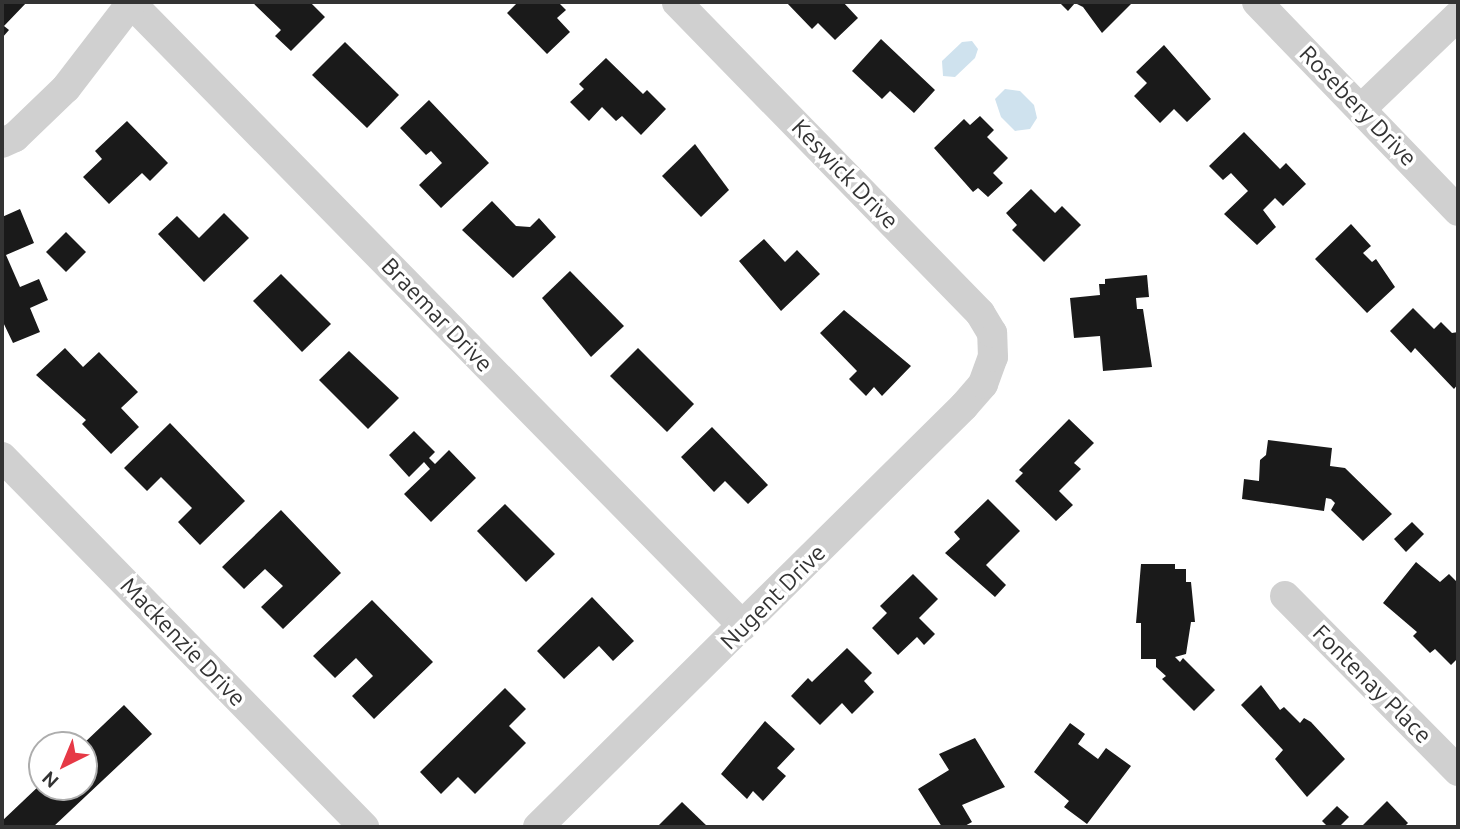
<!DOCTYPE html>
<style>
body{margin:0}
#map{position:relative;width:1460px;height:829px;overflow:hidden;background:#fff;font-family:Ubuntu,sans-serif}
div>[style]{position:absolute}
.water>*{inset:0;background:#cfe2ee}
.building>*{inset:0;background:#1a1a1a}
.minor>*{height:30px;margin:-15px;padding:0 15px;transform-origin:15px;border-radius:15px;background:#d0d0d0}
span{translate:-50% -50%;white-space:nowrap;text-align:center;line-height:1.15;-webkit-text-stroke:7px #fff;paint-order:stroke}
.street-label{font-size:23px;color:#333}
.frame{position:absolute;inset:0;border:4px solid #333;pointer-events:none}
.north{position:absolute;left:28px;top:731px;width:70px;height:70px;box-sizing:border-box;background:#fff;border:2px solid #adadad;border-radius:50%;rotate:223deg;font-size:19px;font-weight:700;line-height:28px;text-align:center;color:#333}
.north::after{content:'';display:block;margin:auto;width:24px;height:32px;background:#e63946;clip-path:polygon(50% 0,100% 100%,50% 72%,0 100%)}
</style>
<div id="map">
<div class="water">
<div style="clip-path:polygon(972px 41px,978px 49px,975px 58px,955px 77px,943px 76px,942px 61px,962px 42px)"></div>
<div style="clip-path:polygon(1005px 89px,1020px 91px,1034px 105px,1037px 118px,1030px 129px,1015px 131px,1001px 117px,995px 99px)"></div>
</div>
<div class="building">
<div style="clip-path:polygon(2px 2px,27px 2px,4px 26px,9px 30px,2px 38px)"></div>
<div style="clip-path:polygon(252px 2px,310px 2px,325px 17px,291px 51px,275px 36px,281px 30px)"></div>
<div style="clip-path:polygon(518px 2px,558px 2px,566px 10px,557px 18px,570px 32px,547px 54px,507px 13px)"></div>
<div style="clip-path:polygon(786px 2px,843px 2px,858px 18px,835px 40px,818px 23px,812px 29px)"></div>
<div style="clip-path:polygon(1059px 2px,1133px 2px,1102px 33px,1083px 7px,1075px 3px,1068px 11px)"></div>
<div style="clip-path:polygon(881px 39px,935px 90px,914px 113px,890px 91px,882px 99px,852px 71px)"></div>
<div style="clip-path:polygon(345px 42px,399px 95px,367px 128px,312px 75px)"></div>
<div style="clip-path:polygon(1164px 45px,1211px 99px,1187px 122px,1174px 109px,1160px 123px,1134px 96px,1147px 83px,1136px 72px)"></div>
<div style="clip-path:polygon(606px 58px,643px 94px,647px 90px,666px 109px,641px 135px,622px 116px,616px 121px,602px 107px,589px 121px,570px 102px,584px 89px,579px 84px)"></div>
<div style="clip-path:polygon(429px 100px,489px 163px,441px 208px,419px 185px,442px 163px,431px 151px,426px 155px,400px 128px)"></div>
<div style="clip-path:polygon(980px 116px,994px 130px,987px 137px,1008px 158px,993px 173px,1003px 183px,988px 197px,978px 188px,973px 192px,934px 148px,964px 119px,970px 125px)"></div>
<div style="clip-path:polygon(127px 121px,168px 163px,150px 181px,142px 173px,109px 204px,83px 177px,102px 159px,95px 151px)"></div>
<div style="clip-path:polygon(1244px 132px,1280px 169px,1286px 163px,1306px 184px,1283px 206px,1275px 198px,1263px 210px,1276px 227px,1257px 245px,1224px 214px,1248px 191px,1231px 173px,1223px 180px,1209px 166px)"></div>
<div style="clip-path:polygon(695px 144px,729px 190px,701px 217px,662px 176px)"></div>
<div style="clip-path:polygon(1031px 189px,1055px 213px,1062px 206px,1081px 225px,1044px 262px,1012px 230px,1017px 225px,1006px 213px)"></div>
<div style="clip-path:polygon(492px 201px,516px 226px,530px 227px,539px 218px,556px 237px,513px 278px,462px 230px)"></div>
<div style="clip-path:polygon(20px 209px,34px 243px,6px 255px,20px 287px,39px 279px,48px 300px,30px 308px,40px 332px,13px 343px,2px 320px,2px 217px)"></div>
<div style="clip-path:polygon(224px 213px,249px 238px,204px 282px,158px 234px,177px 216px,199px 238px)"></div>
<div style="clip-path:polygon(1351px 224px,1371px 246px,1363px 253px,1372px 262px,1376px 259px,1395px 287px,1367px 313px,1315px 259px)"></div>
<div style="clip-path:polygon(66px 232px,86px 252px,66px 272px,46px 252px)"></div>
<div style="clip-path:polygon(764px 239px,785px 262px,797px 250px,820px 274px,781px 311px,739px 261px)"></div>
<div style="clip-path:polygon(570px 271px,624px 326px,591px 357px,542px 298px)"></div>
<div style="clip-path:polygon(281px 274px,331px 324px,302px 352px,253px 301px)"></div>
<div style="clip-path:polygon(1147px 275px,1149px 297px,1136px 298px,1137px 309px,1143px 309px,1152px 367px,1103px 371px,1100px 336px,1074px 338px,1070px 298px,1100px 295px,1099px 284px,1105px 284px,1105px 279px)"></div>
<div style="clip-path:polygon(1413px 308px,1434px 329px,1441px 322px,1452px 333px,1458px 332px,1458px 384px,1454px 389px,1415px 348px,1411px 353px,1390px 331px)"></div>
<div style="clip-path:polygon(844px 310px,911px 366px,882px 396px,874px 387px,866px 396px,849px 379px,857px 371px,820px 333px)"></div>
<div style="clip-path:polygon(65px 348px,83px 367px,99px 352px,138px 392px,121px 408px,139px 427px,111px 454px,82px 424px,86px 420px,36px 375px)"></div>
<div style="clip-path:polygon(638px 348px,694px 404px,667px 432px,610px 376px)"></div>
<div style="clip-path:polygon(349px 351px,399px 398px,368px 429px,319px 380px)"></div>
<div style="clip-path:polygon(1069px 419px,1094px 443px,1074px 463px,1081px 469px,1059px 491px,1073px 505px,1056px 521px,1015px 481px,1023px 473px,1019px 470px)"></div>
<div style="clip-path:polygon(170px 423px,245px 501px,200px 545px,178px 522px,192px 508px,161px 477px,147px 491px,124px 468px)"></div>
<div style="clip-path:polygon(712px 427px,768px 485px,748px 504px,725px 481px,714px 492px,681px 457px)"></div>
<div style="clip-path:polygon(414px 431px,435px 452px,429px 458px,435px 464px,449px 450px,476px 478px,431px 522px,404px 494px,430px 469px,424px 462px,409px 477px,389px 455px)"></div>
<div style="clip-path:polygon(1268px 440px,1332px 448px,1330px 466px,1345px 468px,1392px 514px,1363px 541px,1331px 510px,1335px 503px,1331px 499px,1326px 498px,1324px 511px,1242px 499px,1244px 479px,1259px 481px,1260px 460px,1266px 455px)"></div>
<div style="clip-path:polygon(988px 499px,1020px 531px,986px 565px,1006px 585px,995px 597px,945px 553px,960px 539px,954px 532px)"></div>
<div style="clip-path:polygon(505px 504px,555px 554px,526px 582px,477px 531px)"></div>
<div style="clip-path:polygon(281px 510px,341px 573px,283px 629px,261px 607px,283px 586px,265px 569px,244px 589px,222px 567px)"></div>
<div style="clip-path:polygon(1412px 522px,1424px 534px,1406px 552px,1394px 539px)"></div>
<div style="clip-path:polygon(1416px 562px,1440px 582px,1449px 574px,1458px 583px,1458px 658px,1451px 665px,1435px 649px,1430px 653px,1413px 636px,1417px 632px,1383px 603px)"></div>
<div style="clip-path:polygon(1141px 564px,1175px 564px,1175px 569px,1186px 569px,1186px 582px,1191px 582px,1195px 622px,1191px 622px,1186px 654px,1175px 657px,1180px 662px,1183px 658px,1215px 690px,1194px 711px,1162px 679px,1166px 676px,1156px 667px,1156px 659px,1141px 659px,1141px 623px,1136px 623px)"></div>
<div style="clip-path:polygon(913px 574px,938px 599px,919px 618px,935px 634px,924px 645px,917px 637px,898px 655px,872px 628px,887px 613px,880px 606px)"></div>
<div style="clip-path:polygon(592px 597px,634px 641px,613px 661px,599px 646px,564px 679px,537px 651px)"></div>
<div style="clip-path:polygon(372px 600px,433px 662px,374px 719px,352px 696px,373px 676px,356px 658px,335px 678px,313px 656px)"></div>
<div style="clip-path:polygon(847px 648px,872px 673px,864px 681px,874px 692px,852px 714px,842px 703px,820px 725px,791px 696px,808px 678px,812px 682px)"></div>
<div style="clip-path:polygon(1261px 685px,1280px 710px,1284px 707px,1300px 723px,1304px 718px,1311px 722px,1345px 759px,1307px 797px,1275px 759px,1283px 750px,1241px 705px)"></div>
<div style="clip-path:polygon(505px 688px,526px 709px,509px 726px,526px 743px,475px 794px,458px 777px,441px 794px,420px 772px)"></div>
<div style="clip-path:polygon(124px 705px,152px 734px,53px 827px,4px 827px,2px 821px,42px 783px,42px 787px,84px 787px,82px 745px)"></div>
<div style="clip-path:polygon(765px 721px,795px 749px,777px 768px,786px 776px,763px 801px,753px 791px,747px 799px,721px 774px)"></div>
<div style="clip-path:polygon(1070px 723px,1085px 734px,1078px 744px,1098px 759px,1106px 748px,1131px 766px,1087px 824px,1064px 807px,1069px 801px,1034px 772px)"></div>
<div style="clip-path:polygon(975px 738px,1005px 787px,962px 805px,972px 822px,963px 827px,942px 827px,918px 789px,949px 770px,939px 754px)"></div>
<div style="clip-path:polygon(1387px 801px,1408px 823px,1404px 827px,1361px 827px)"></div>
<div style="clip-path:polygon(682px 802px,708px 827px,657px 827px)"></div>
<div style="clip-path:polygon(1337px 806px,1349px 817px,1339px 827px,1328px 827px,1322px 821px)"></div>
</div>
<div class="minor">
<div style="left:1257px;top:2px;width:290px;rotate:46.1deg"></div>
<div style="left:131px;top:3px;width:873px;rotate:45.51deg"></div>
<div style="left:1362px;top:108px;width:133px;rotate:-43.8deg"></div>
<div style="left:2px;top:143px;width:14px;rotate:-25deg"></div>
<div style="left:15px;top:137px;width:71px;rotate:-43.9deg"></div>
<div style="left:66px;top:88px;width:108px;rotate:-52.5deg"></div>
<div style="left:2px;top:457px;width:518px;rotate:45.63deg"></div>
<div style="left:1285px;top:596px;width:246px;rotate:45.3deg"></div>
<div style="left:538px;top:827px;width:599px;rotate:-44.66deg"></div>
<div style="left:964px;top:406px;width:29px;rotate:-49deg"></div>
<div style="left:983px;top:384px;width:29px;rotate:-70deg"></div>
<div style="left:993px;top:357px;width:24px;rotate:-92deg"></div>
<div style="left:992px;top:333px;width:23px;rotate:-121deg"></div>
<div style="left:980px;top:313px;width:434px;rotate:-134.3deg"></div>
</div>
<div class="street-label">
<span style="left:1358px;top:106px;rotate:46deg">Rosebery Drive</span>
<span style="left:845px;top:174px;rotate:46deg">Keswick Drive</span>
<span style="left:437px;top:315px;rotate:46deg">Braemar Drive</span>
<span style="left:773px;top:597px;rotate:-45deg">Nugent Drive</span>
<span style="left:183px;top:642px;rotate:46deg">Mackenzie Drive</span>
<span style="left:1372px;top:684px;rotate:45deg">Fontenay Place</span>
</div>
<div class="frame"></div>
<div class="north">N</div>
</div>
